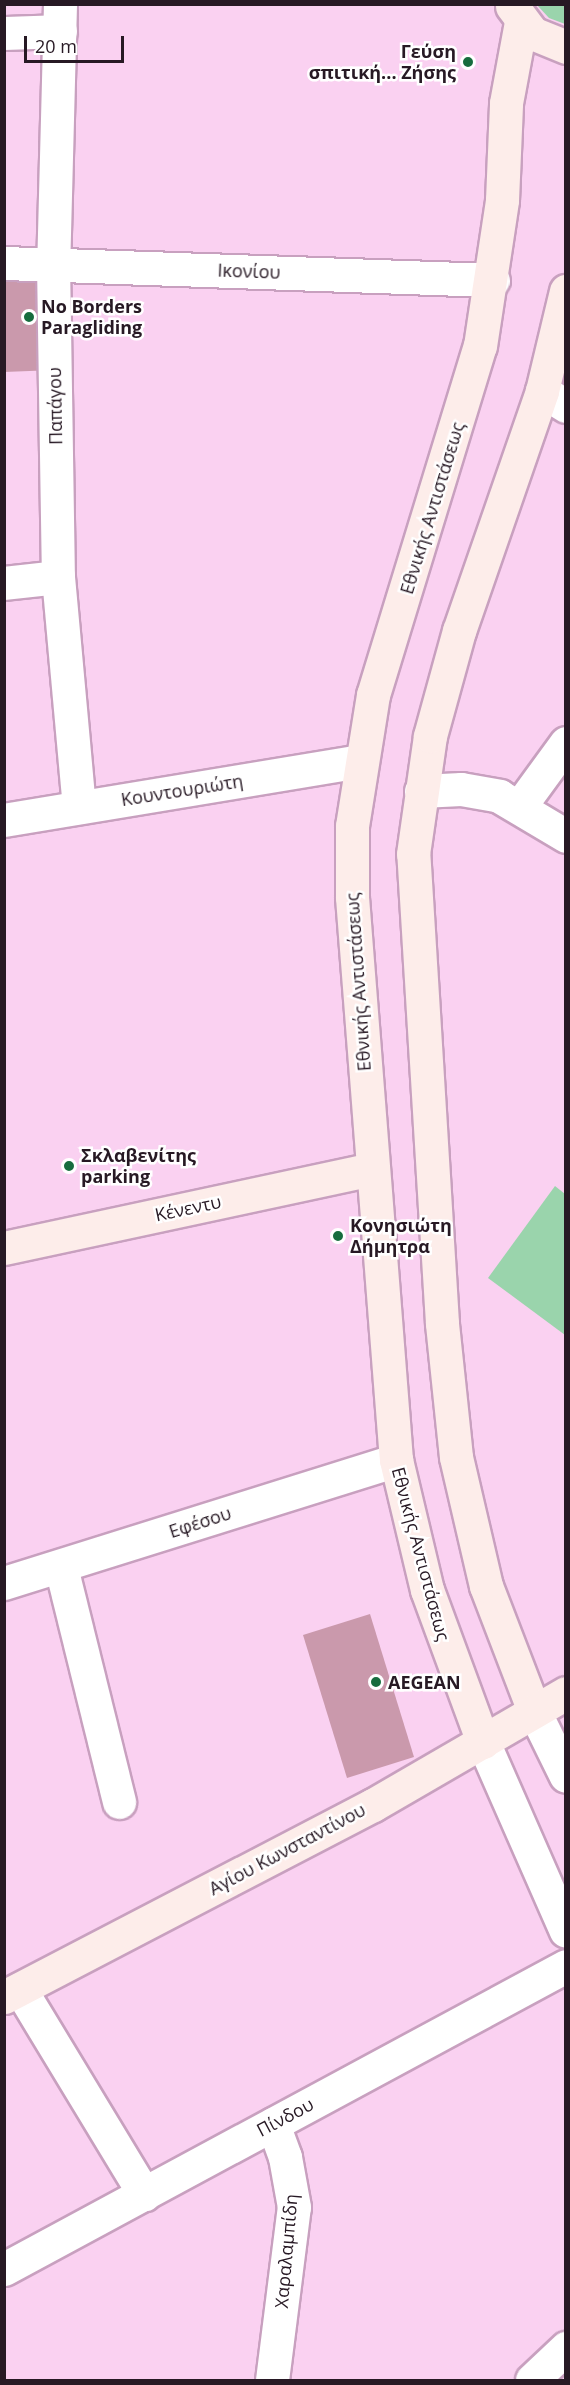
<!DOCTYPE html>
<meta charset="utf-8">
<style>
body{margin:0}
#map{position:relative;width:570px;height:2385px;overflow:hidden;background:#fad1f1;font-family:"Open Sans",sans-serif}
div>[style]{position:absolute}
.green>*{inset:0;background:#9ad4ac}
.building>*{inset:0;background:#ca99ac}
.roads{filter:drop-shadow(2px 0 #c8a0bf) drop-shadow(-2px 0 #c8a0bf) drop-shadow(0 2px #c8a0bf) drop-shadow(0 -2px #c8a0bf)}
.street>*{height:33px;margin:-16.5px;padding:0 16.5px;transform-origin:16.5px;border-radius:16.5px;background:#fff}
.secondary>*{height:33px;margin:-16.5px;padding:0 16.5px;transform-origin:16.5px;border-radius:16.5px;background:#fdedea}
.dots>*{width:16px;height:16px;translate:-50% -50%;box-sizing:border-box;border:3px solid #fff;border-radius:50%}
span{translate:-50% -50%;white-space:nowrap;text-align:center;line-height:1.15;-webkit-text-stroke:5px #fff;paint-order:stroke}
.poi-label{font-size:18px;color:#271924;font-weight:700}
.right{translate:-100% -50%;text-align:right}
.left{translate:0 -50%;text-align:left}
.street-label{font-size:18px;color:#271924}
.frame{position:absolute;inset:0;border:6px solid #271924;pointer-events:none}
.scale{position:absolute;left:24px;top:36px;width:100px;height:27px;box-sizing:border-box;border:3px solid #271924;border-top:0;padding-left:8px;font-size:18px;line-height:21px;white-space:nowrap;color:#271924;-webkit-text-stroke:4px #fff;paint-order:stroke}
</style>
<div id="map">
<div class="green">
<div style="clip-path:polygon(537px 5px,565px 5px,565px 24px,549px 18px)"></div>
<div style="clip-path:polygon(555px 1186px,565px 1194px,565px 1335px,488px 1278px)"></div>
</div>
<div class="building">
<div style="clip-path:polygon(4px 263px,53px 263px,55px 370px,4px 372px)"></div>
<div style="clip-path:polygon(370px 1614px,414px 1757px,347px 1778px,303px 1635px)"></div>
</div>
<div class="roads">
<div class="street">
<div style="left:60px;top:4px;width:259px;rotate:91.5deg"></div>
<div style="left:53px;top:263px;width:314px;rotate:89.1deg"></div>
<div style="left:58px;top:577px;width:231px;rotate:84.8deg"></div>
<div style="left:4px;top:33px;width:56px;rotate:-2deg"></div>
<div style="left:4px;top:263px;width:489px;rotate:2deg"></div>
<div style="left:542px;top:391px;width:28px;rotate:32deg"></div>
<div style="left:4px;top:583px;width:54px;rotate:-6.3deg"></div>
<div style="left:421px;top:791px;width:40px;rotate:-2.9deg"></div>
<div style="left:461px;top:789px;width:39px;rotate:10deg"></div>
<div style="left:499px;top:796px;width:78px;rotate:30.8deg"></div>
<div style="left:520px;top:806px;width:78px;rotate:-53.9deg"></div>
<div style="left:4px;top:820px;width:360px;rotate:-9.4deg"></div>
<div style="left:61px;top:1567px;width:242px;rotate:76.1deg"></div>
<div style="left:4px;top:1583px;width:411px;rotate:-17.4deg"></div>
<div style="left:534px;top:1711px;width:72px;rotate:63.8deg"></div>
<div style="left:483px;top:1742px;width:206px;rotate:66.3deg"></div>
<div style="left:20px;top:1989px;width:240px;rotate:58.8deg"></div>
<div style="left:4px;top:2269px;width:638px;rotate:-28.33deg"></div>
<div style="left:272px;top:2380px;width:174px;rotate:-82.8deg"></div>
<div style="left:294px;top:2207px;width:51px;rotate:-100.2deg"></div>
<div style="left:285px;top:2157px;width:35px;rotate:-110deg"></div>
<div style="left:532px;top:2380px;width:47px;rotate:-43.3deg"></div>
</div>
<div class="secondary">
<div style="left:512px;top:6px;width:34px;rotate:53deg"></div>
<div style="left:532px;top:33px;width:37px;rotate:22deg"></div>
<div style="left:4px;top:1248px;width:375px;rotate:-12.1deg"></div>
<div style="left:534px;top:1711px;width:134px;rotate:-111deg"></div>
<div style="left:486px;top:1586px;width:132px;rotate:-103.1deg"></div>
<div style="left:456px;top:1457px;width:135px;rotate:-96deg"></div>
<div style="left:442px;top:1323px;width:470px;rotate:-93.5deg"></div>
<div style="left:413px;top:854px;width:119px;rotate:-81.8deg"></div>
<div style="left:430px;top:736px;width:109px;rotate:-74.6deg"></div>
<div style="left:459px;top:631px;width:254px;rotate:-70.9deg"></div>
<div style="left:542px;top:391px;width:103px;rotate:-76.5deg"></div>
<div style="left:483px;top:1742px;width:162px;rotate:-110.2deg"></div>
<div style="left:427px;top:1590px;width:134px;rotate:-103.4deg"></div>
<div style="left:396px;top:1460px;width:565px;rotate:-94.47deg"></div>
<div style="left:352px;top:897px;width:71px;rotate:-90deg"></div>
<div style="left:352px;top:826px;width:133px;rotate:-80.9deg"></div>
<div style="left:373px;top:695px;width:365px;rotate:-73deg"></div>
<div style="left:480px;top:346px;width:148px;rotate:-81.4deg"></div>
<div style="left:502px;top:200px;width:97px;rotate:-87.6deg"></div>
<div style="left:506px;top:103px;width:82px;rotate:-79.5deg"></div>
<div style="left:4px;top:1997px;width:416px;rotate:-27.5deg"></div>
<div style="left:373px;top:1805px;width:223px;rotate:-30.1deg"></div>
</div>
</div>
<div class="dots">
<div style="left:468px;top:62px;background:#176c3e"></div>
<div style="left:29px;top:317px;background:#176c3e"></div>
<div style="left:69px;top:1166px;background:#176c3e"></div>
<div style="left:338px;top:1236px;background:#176c3e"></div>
<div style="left:376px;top:1682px;background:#176c3e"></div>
</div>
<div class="poi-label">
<span class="right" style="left:456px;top:62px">Γεύση<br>σπιτική... Ζήσης</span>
<span class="left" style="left:41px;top:317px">No Borders<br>Paragliding</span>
<span class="left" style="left:81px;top:1166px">Σκλαβενίτης<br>parking</span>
<span class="left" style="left:350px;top:1236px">Κονησιώτη<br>Δήμητρα</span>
<span class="left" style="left:388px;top:1682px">AEGEAN</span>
</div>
<div class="street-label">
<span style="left:249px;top:271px;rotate:2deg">Ικονίου</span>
<span style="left:55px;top:406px;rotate:-91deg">Παπάγου</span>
<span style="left:432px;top:508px;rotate:-73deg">Εθνικής Αντιστάσεως</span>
<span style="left:182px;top:790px;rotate:-9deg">Κουντουριώτη</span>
<span style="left:358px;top:982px;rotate:-94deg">Εθνικής Αντιστάσεως</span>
<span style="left:188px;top:1208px;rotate:-12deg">Κένεντυ</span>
<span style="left:200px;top:1522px;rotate:-18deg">Εφέσου</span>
<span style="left:421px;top:1554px;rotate:75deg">Εθνικής Αντιστάσεως</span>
<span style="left:287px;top:1849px;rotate:-28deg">Αγίου Κωνσταντίνου</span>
<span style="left:285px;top:2117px;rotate:-28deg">Πίνδου</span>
<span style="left:286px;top:2251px;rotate:-85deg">Χαραλαμπίδη</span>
</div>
<div class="frame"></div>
<div class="scale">20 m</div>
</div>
